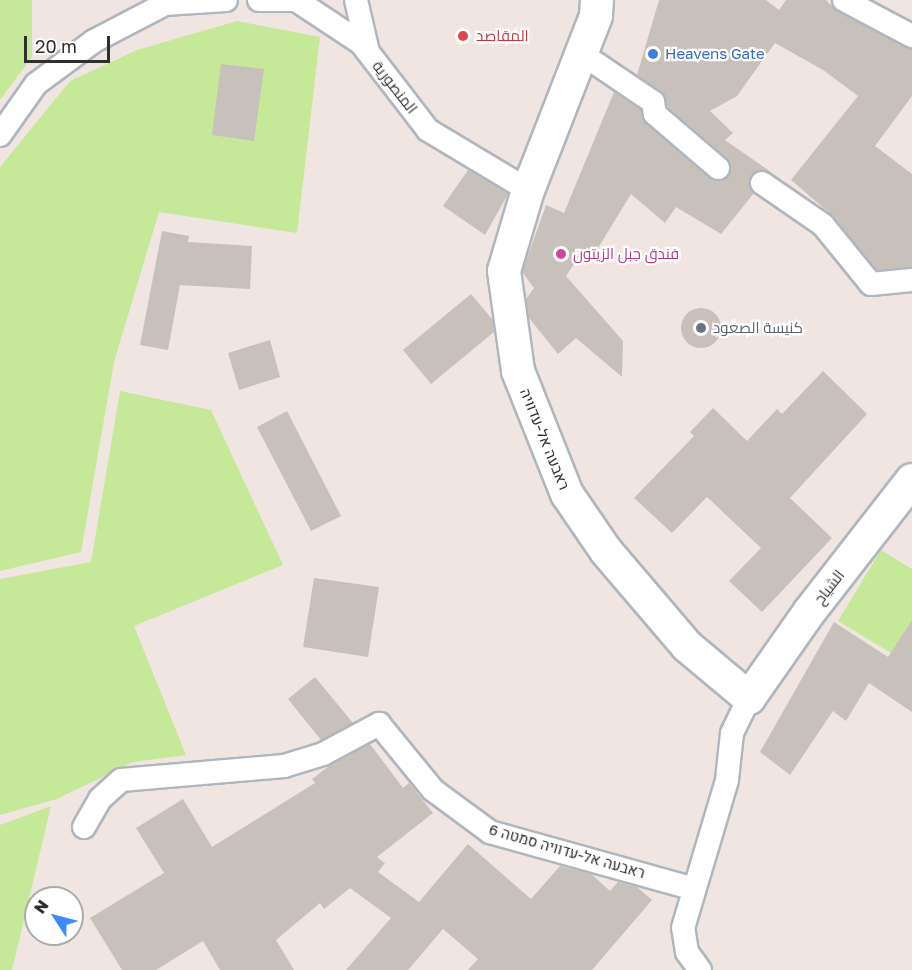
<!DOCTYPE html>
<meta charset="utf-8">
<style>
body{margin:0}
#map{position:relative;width:912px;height:970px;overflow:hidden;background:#f0e5e0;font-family:"Golos Text",Cairo,Heebo,sans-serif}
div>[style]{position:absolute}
.green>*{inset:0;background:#c6e999}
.building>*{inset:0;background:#c8c1bb}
.round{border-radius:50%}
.roads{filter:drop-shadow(2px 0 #b0b6be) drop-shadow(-2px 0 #b0b6be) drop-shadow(0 2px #b0b6be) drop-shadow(0 -2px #b0b6be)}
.street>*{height:22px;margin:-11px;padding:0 11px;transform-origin:11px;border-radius:11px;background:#fff}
.secondary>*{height:32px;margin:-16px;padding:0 16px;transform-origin:16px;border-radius:16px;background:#fff}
.dots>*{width:16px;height:16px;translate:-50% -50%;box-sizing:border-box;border:3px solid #fff;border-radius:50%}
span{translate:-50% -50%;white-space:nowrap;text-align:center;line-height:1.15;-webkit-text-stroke:4.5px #fff;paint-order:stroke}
.health-label{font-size:15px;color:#be3a42}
.left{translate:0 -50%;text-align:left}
.shop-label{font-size:15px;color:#366cbe}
.street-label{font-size:15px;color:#2e2e2e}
.hotel-label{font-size:15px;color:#b23c85}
.worship-label{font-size:15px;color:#5b616d}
.north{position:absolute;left:24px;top:886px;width:60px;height:60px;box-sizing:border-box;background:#fff;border:2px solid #ababab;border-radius:50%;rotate:306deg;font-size:16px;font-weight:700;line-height:24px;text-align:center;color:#2e2e2e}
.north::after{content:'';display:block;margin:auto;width:21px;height:27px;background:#3d8bff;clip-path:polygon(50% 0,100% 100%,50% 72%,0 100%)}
.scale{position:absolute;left:24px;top:36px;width:86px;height:27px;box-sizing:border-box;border:3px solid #2e2e2e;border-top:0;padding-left:8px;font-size:18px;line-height:21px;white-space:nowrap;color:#2e2e2e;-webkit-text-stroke:4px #fff;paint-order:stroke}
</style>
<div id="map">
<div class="green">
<div style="clip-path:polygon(0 0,32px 0,32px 57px,0 100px)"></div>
<div style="clip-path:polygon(237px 21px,320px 37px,297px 233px,159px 212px,114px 362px,81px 552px,0 571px,0 167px,70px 81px,137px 50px)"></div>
<div style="clip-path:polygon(120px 391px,211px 410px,283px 565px,134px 626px,186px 755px,133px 762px,57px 799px,0 815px,0 579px,91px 562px)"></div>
<div style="clip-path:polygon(881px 550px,912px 569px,912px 620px,891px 653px,838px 621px)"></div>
<div style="clip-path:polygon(51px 806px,12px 970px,0 970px,0 825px)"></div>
</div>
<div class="building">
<div style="clip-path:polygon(659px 0,766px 0,779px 10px,786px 0,826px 0,838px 12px,912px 49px,912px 96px,875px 146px,912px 174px,912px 267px,877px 270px,833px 216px,791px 180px,858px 96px,823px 70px,775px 43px,737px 96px,710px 111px,733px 133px,725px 140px,771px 172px,762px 170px,751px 175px,749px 183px,754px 193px,721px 234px,676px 207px,665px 223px,631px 194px,595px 253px,582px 252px,566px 276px,623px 341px,622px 377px,576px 338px,558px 354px,529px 318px,526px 299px,534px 288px,522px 272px,546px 205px,564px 213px,614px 92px,641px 110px,646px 124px,709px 178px,722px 181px,729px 176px,731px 164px,727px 158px,668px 107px,661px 91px,637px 75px)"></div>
<div style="clip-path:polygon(221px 64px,264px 69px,254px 141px,212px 135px)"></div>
<div style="clip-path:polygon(468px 170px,508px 194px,485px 235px,443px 206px)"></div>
<div style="clip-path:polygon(162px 231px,189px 236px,188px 242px,252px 246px,250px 289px,180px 285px,168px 350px,140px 345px)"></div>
<div style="clip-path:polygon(471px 294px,493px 320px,494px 332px,431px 384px,403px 350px)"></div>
<div class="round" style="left:681px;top:308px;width:40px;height:40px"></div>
<div style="clip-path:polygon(270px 340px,280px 377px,239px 390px,228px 353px)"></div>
<div style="clip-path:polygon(823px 371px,867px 414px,790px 498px,832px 538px,762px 612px,729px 581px,761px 548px,707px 497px,672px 533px,634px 498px,694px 436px,690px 432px,713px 408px,747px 441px,777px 409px,782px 414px)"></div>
<div style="clip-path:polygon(287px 411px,341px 516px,311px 531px,257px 427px)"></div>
<div style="clip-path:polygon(314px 578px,379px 587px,368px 657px,303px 647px)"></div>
<div style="clip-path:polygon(912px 620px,912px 712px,869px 683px,846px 721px,833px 711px,790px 775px,760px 752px,834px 622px,888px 657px)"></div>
<div style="clip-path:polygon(315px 677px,353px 723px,321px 740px,288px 699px)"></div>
<div style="clip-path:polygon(370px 744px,403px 788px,409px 783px,433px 813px,377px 857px,385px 863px,378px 872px,419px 902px,468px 844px,531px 899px,560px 866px,591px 874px,610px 891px,618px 882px,637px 887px,652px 900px,592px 970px,468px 970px,478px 959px,443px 929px,408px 970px,346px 970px,391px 918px,350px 888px,324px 909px,320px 903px,276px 940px,294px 970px,220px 970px,203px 941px,156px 970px,122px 970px,90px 918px,164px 873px,136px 828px,183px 799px,212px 847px,315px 783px,312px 779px,329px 766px)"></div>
</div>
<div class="roads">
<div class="street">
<div style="left:259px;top:0;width:37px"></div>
<div style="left:296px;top:0;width:78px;rotate:33.5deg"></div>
<div style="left:361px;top:43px;width:110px;rotate:52.4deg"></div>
<div style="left:428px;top:130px;width:117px;rotate:31deg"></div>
<div style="left:356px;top:0;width:53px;rotate:77deg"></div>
<div style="left:844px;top:0;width:77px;rotate:27.9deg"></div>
<div style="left:582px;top:54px;width:86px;rotate:34.1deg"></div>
<div style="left:653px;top:102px;width:12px;rotate:81deg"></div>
<div style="left:655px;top:114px;width:83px;rotate:40.6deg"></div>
<div style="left:0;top:135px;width:62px;rotate:-54.8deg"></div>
<div style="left:36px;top:84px;width:72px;rotate:-36.6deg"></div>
<div style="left:94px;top:41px;width:80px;rotate:-27.5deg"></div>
<div style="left:165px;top:4px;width:61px;rotate:-3.8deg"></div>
<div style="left:762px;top:183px;width:74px;rotate:34.5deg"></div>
<div style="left:823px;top:225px;width:76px;rotate:50.9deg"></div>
<div style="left:871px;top:284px;width:41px;rotate:-5.6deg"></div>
<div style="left:84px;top:827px;width:32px;rotate:-60deg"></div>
<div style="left:100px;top:799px;width:28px;rotate:-42deg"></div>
<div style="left:121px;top:780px;width:164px;rotate:-4.9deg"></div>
<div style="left:284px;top:766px;width:41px;rotate:-17.1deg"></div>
<div style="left:323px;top:754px;width:64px;rotate:-28.2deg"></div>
<div style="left:379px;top:724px;width:85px;rotate:50.7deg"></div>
<div style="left:433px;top:790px;width:71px;rotate:36.4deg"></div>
<div style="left:490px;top:832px;width:212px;rotate:15.6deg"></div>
<div style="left:700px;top:970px;width:22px;rotate:-126deg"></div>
<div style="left:687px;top:952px;width:24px;rotate:-99deg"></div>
<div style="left:683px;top:928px;width:154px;rotate:-73.4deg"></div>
<div style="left:727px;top:780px;width:47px;rotate:-83.9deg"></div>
<div style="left:732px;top:733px;width:39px;rotate:-64deg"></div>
</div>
<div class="secondary">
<div style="left:597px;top:0;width:16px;rotate:94deg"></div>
<div style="left:596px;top:16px;width:187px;rotate:111.3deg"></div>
<div style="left:528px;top:190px;width:84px;rotate:106.5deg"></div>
<div style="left:504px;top:271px;width:101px;rotate:82deg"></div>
<div style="left:518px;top:371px;width:132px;rotate:68.3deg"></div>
<div style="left:567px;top:494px;width:69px;rotate:55.6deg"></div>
<div style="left:606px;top:551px;width:125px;rotate:49.5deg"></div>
<div style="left:687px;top:646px;width:81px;rotate:40deg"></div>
<div style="left:749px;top:698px;width:106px;rotate:-55deg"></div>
<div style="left:810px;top:611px;width:166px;rotate:-52.1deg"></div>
</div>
</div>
<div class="dots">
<div style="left:463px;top:36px;background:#e0444e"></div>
<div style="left:653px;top:54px;background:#3f7fe0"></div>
<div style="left:561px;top:254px;background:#d1479c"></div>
<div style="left:701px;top:328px;background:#6b7280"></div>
</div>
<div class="health-label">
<span class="left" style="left:476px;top:36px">المقاصد</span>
</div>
<div class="shop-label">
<span class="left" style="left:665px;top:54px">Heavens Gate</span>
</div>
<div class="street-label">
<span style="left:395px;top:87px;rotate:52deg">المنصورية</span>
<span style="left:545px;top:439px;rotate:68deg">ראבעה אל-עדוויה</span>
<span style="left:829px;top:587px;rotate:-52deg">الشياح</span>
<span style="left:567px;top:851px;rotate:16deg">ראבעה אל-עדוויה סמטה 6</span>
</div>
<div class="hotel-label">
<span class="left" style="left:573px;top:254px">فندق جبل الزيتون</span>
</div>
<div class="worship-label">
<span class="left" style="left:713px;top:328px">كنيسة الصعود</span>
</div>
<div class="north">N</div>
<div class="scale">20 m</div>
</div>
